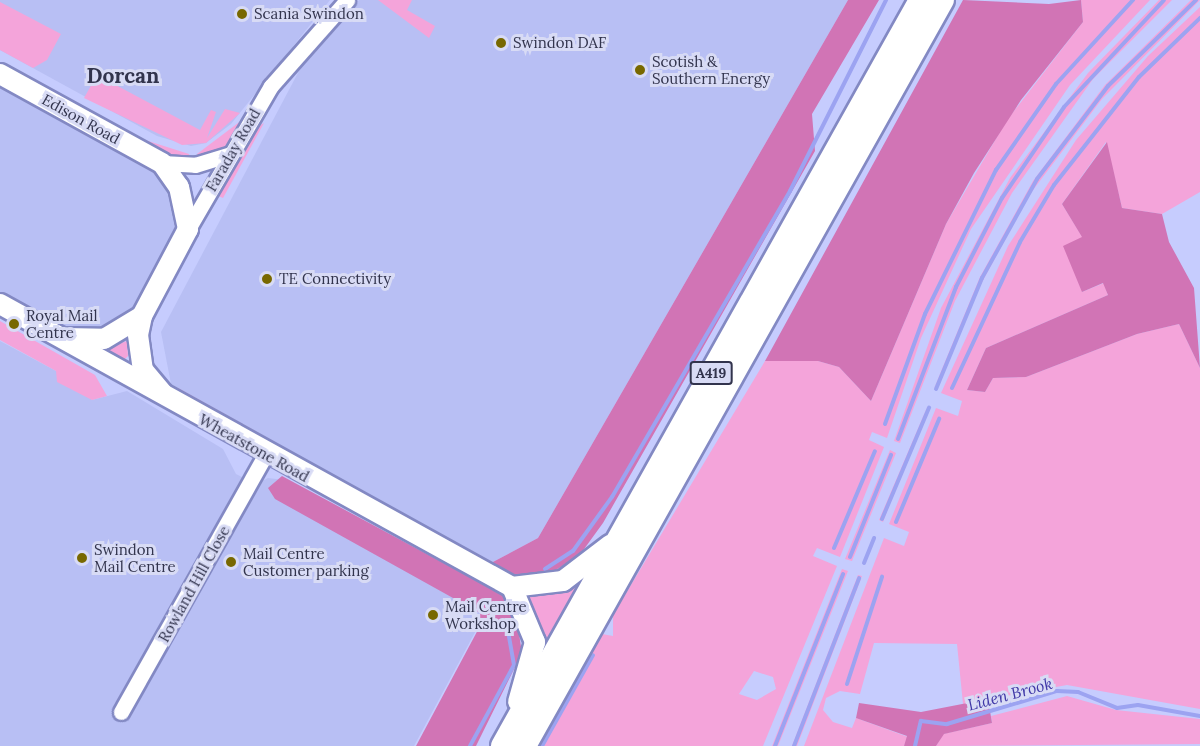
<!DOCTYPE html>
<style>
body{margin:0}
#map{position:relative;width:1200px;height:746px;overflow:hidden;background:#c6ccfe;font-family:Lora,serif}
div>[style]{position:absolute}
.built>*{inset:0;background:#b8bff4}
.green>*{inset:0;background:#f4a4da}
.forest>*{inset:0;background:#d174b5}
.stream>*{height:4px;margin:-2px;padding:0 2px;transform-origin:2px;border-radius:2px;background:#9ca3f1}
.roads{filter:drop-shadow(2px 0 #8389c3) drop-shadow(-2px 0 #8389c3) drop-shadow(0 2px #8389c3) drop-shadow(0 -2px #8389c3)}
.minor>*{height:15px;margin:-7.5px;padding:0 7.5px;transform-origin:7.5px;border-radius:7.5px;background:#fff}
.major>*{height:20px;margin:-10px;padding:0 10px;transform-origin:10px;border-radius:10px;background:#fff}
.highway>*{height:22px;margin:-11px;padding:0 11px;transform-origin:11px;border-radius:11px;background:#fff}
.dots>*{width:16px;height:16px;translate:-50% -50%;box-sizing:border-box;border:3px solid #d8dbf5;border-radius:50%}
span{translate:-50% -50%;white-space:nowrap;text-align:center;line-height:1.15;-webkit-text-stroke:6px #d8dbf5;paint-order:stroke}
.shield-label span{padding:2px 4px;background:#d8dbf5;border:2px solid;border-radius:4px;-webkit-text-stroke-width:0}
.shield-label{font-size:14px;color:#32344d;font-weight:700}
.poi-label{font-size:15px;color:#32344d}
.left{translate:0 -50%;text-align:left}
.street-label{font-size:15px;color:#32344d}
.water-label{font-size:16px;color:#4038a7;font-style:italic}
.district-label{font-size:21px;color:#32344d;font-weight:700}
</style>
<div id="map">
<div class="built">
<div style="clip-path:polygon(0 0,330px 0,231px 124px,206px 143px,191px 146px,157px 136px,0 50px)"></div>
<div style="clip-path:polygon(359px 0,848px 0,538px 538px,491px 563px,171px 384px,161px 332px,309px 52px)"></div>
<div style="clip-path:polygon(0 85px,163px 176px,180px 212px,178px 232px,129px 317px,109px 332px,69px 332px,0 295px)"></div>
<div style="clip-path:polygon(0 341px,56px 371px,92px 400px,127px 391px,223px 449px,236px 474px,256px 484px,268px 478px,284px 480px,484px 588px,480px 623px,414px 746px,0 746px)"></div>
</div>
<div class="green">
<div style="clip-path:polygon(378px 0,412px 0,407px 10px,435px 26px,429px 38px)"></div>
<div style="clip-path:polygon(evenodd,1081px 0,1150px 0,1070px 85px,971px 229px,921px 338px,887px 438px,872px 432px,869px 440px,884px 447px,840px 557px,817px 548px,813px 556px,837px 566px,763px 746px,531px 746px,585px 650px,592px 649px,602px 634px,613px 636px,613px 615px,765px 361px,818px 361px,839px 367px,871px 401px,946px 224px,1007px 120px,1083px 22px,1081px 0,754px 671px,773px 677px,776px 689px,757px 700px,739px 694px,754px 671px)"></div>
<div style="clip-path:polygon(1159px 0,1172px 0,1093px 79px,1012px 193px,955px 301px,900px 443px,894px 441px,941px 308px,1010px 178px,1088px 73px)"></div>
<div style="clip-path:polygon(1191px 0,1200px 0,1102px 99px,1030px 194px,981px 284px,933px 391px,980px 277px,1033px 181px,1105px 85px)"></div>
<div style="clip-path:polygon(0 2px,61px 34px,47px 60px,33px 68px,0 50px)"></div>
<div style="clip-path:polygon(1200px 7px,1200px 192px,1162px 214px,1122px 208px,1106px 142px,1062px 204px,1083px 238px,1082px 292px,1104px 283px,1108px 295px,986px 348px,967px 390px,985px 392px,993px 378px,1026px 377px,1137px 334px,1179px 324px,1200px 368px,1200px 709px,1067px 685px,963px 704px,957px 644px,874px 643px,860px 694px,840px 691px,826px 698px,823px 710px,833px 722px,852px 728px,856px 718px,908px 737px,904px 746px,804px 746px,884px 538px,904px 546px,909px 532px,889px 524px,936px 408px,958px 416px,962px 401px,941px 393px,1008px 246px,1076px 140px,1148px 56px)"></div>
<div style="clip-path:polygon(97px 75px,200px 130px,211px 110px,216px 112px,207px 138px,225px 109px,240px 113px,206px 143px,182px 145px,84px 98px)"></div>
<div style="clip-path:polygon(50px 89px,145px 140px,189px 154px,190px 159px,170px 157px)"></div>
<div style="clip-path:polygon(242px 120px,225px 147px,198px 159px,197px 154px)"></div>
<div style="clip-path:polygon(264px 123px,223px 198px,216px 195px,253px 130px)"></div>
<div style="clip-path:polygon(0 321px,95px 375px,107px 396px,92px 400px,57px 382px,56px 371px,0 340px)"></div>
<div style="clip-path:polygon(127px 341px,128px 356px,121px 363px,102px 349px)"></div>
<div style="clip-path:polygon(178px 388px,454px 542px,452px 546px,175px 394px)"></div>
<div style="clip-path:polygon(928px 405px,883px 522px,879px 520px,911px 445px)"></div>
<div style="clip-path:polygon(890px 450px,896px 453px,852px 561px,845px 559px)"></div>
<div style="clip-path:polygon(842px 569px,848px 571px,778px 746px,772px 746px)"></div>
<div style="clip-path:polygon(858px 575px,862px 576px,797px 746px,792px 746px)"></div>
<div style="clip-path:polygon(584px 579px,543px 654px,539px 621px,525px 595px)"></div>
<div style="clip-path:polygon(1067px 696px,1116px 710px,1200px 719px,1200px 744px,936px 746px,943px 734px,992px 723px,991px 716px)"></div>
</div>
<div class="forest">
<div style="clip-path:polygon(848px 0,879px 0,812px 114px,815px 151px,603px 523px,579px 556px,544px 577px,515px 579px,452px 546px,491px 563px,538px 538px)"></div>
<div style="clip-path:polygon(963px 0,1049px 4px,1081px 0,1083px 22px,1021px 100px,974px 173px,946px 224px,871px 401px,839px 367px,818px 361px,765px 361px)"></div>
<div style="clip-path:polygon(1107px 142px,1122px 208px,1162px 214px,1169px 242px,1194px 288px,1200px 368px,1179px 324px,1137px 334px,1026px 377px,993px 378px,985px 392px,967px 390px,986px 348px,1108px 295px,1103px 283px,1082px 292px,1063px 246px,1082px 237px,1062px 204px)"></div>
<div style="clip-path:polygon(282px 476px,503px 595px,516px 614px,522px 653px,476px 746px,416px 746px,480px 626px,480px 613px,275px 499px,268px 488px)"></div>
<div style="clip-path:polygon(988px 699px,992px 723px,944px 734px,936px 746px,904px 746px,907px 736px,856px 718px,859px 703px,921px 712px)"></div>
</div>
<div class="stream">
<div style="left:952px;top:388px;width:161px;rotate:-65deg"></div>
<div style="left:1020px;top:242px;width:66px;rotate:-59.2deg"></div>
<div style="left:1054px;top:185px;width:137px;rotate:-51.8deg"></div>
<div style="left:1139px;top:77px;width:85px;rotate:-44deg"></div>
<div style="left:936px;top:389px;width:120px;rotate:-67.5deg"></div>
<div style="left:982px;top:278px;width:113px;rotate:-60.9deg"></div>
<div style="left:1037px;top:179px;width:117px;rotate:-52.6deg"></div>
<div style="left:1108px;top:86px;width:123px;rotate:-44.3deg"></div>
<div style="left:885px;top:424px;width:117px;rotate:-70deg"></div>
<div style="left:925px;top:314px;width:161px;rotate:-63.8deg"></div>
<div style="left:996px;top:170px;width:105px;rotate:-55.1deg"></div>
<div style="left:1056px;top:84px;width:114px;rotate:-47.5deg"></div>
<div style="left:898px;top:439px;width:163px;rotate:-69.1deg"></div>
<div style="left:956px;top:287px;width:100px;rotate:-62.7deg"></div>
<div style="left:1002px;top:198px;width:110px;rotate:-55.7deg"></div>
<div style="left:1064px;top:107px;width:146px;rotate:-46.9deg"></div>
<div style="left:882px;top:519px;width:121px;rotate:-67.1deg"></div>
<div style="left:896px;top:522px;width:112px;rotate:-67.3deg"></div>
<div style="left:834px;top:548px;width:105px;rotate:-67.1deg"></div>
<div style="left:850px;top:557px;width:110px;rotate:-68.1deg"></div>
<div style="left:864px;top:563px;width:27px;rotate:-68deg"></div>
<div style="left:545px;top:569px;width:33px;rotate:-33deg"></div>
<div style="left:573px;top:551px;width:67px;rotate:-54.2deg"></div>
<div style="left:612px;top:497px;width:354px;rotate:-59.8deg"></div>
<div style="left:790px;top:191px;width:214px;rotate:-63.3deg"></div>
<div style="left:847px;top:684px;width:113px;rotate:-71.9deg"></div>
<div style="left:470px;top:746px;width:92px;rotate:-61.5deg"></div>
<div style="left:514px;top:665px;width:40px;rotate:-100deg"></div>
<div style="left:542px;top:746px;width:104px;rotate:-60.7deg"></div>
<div style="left:775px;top:746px;width:185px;rotate:-68.4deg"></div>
<div style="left:794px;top:746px;width:180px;rotate:-68.8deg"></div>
<div style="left:915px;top:746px;width:26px;rotate:-77deg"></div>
<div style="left:921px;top:721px;width:26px;rotate:7deg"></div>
<div style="left:947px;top:724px;width:115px;rotate:-16.7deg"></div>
<div style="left:1057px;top:691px;width:21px;rotate:3deg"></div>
<div style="left:1078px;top:692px;width:42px;rotate:22.3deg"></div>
<div style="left:1117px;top:708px;width:21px;rotate:-8deg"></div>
<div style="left:1138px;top:705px;width:63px;rotate:10.1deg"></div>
</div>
<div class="roads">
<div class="minor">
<div style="left:162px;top:163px;width:33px;rotate:3deg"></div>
<div style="left:195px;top:165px;width:37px;rotate:-17deg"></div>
<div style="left:188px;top:229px;width:165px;rotate:-59.9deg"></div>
<div style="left:271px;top:86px;width:115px;rotate:-48.5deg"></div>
<div style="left:121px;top:712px;width:295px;rotate:-60.7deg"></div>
</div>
<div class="major">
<div style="left:0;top:74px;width:185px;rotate:28.8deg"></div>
<div style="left:162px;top:163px;width:29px;rotate:55deg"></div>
<div style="left:179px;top:187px;width:43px;rotate:77.9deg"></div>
<div style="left:188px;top:229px;width:98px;rotate:117.9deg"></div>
<div style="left:142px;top:316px;width:19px;rotate:102deg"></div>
<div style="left:138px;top:335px;width:35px;rotate:82deg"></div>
<div style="left:143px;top:370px;width:30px;rotate:50deg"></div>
<div style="left:0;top:304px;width:585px;rotate:28.93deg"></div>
<div style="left:512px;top:587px;width:51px;rotate:-6.7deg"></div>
<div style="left:563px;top:581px;width:59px;rotate:-37.5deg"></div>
<div style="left:65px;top:338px;width:39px;rotate:1deg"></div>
<div style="left:104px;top:339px;width:44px;rotate:-31.2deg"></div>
<div style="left:512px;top:587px;width:60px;rotate:67.3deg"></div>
<div style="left:535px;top:642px;width:62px;rotate:105.8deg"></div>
</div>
<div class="highway">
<div style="left:502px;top:746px;width:855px;rotate:-60.74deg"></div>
<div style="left:525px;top:746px;width:855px;rotate:-60.74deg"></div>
</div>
</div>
<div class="dots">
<div style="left:242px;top:14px;background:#786800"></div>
<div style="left:501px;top:43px;background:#786800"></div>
<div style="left:640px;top:70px;background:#786800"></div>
<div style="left:267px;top:279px;background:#786800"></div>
<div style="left:14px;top:324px;background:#786800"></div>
<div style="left:82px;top:558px;background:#786800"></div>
<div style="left:231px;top:562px;background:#786800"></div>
<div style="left:433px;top:615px;background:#786800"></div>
</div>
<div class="shield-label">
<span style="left:711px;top:373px">A419</span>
</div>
<div class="poi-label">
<span class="left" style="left:254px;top:14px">Scania Swindon</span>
<span class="left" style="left:513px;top:43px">Swindon DAF</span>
<span class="left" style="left:652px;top:70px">Scotish &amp;<br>Southern Energy</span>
<span class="left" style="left:279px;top:279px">TE Connectivity</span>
<span class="left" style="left:26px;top:324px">Royal Mail<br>Centre</span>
<span class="left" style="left:94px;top:558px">Swindon<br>Mail Centre</span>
<span class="left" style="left:243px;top:562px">Mail Centre<br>Customer parking</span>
<span class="left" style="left:445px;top:615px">Mail Centre<br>Workshop</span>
</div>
<div class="street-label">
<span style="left:81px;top:119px;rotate:29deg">Edison Road</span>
<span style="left:233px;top:150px;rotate:-60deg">Faraday Road</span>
<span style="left:254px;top:448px;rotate:29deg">Wheatstone Road</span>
<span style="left:194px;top:584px;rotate:-61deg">Rowland Hill Close</span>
</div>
<div class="water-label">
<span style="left:1010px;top:694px;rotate:-15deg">Liden Brook</span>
</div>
<div class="district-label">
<span style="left:123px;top:76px">Dorcan</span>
</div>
</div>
